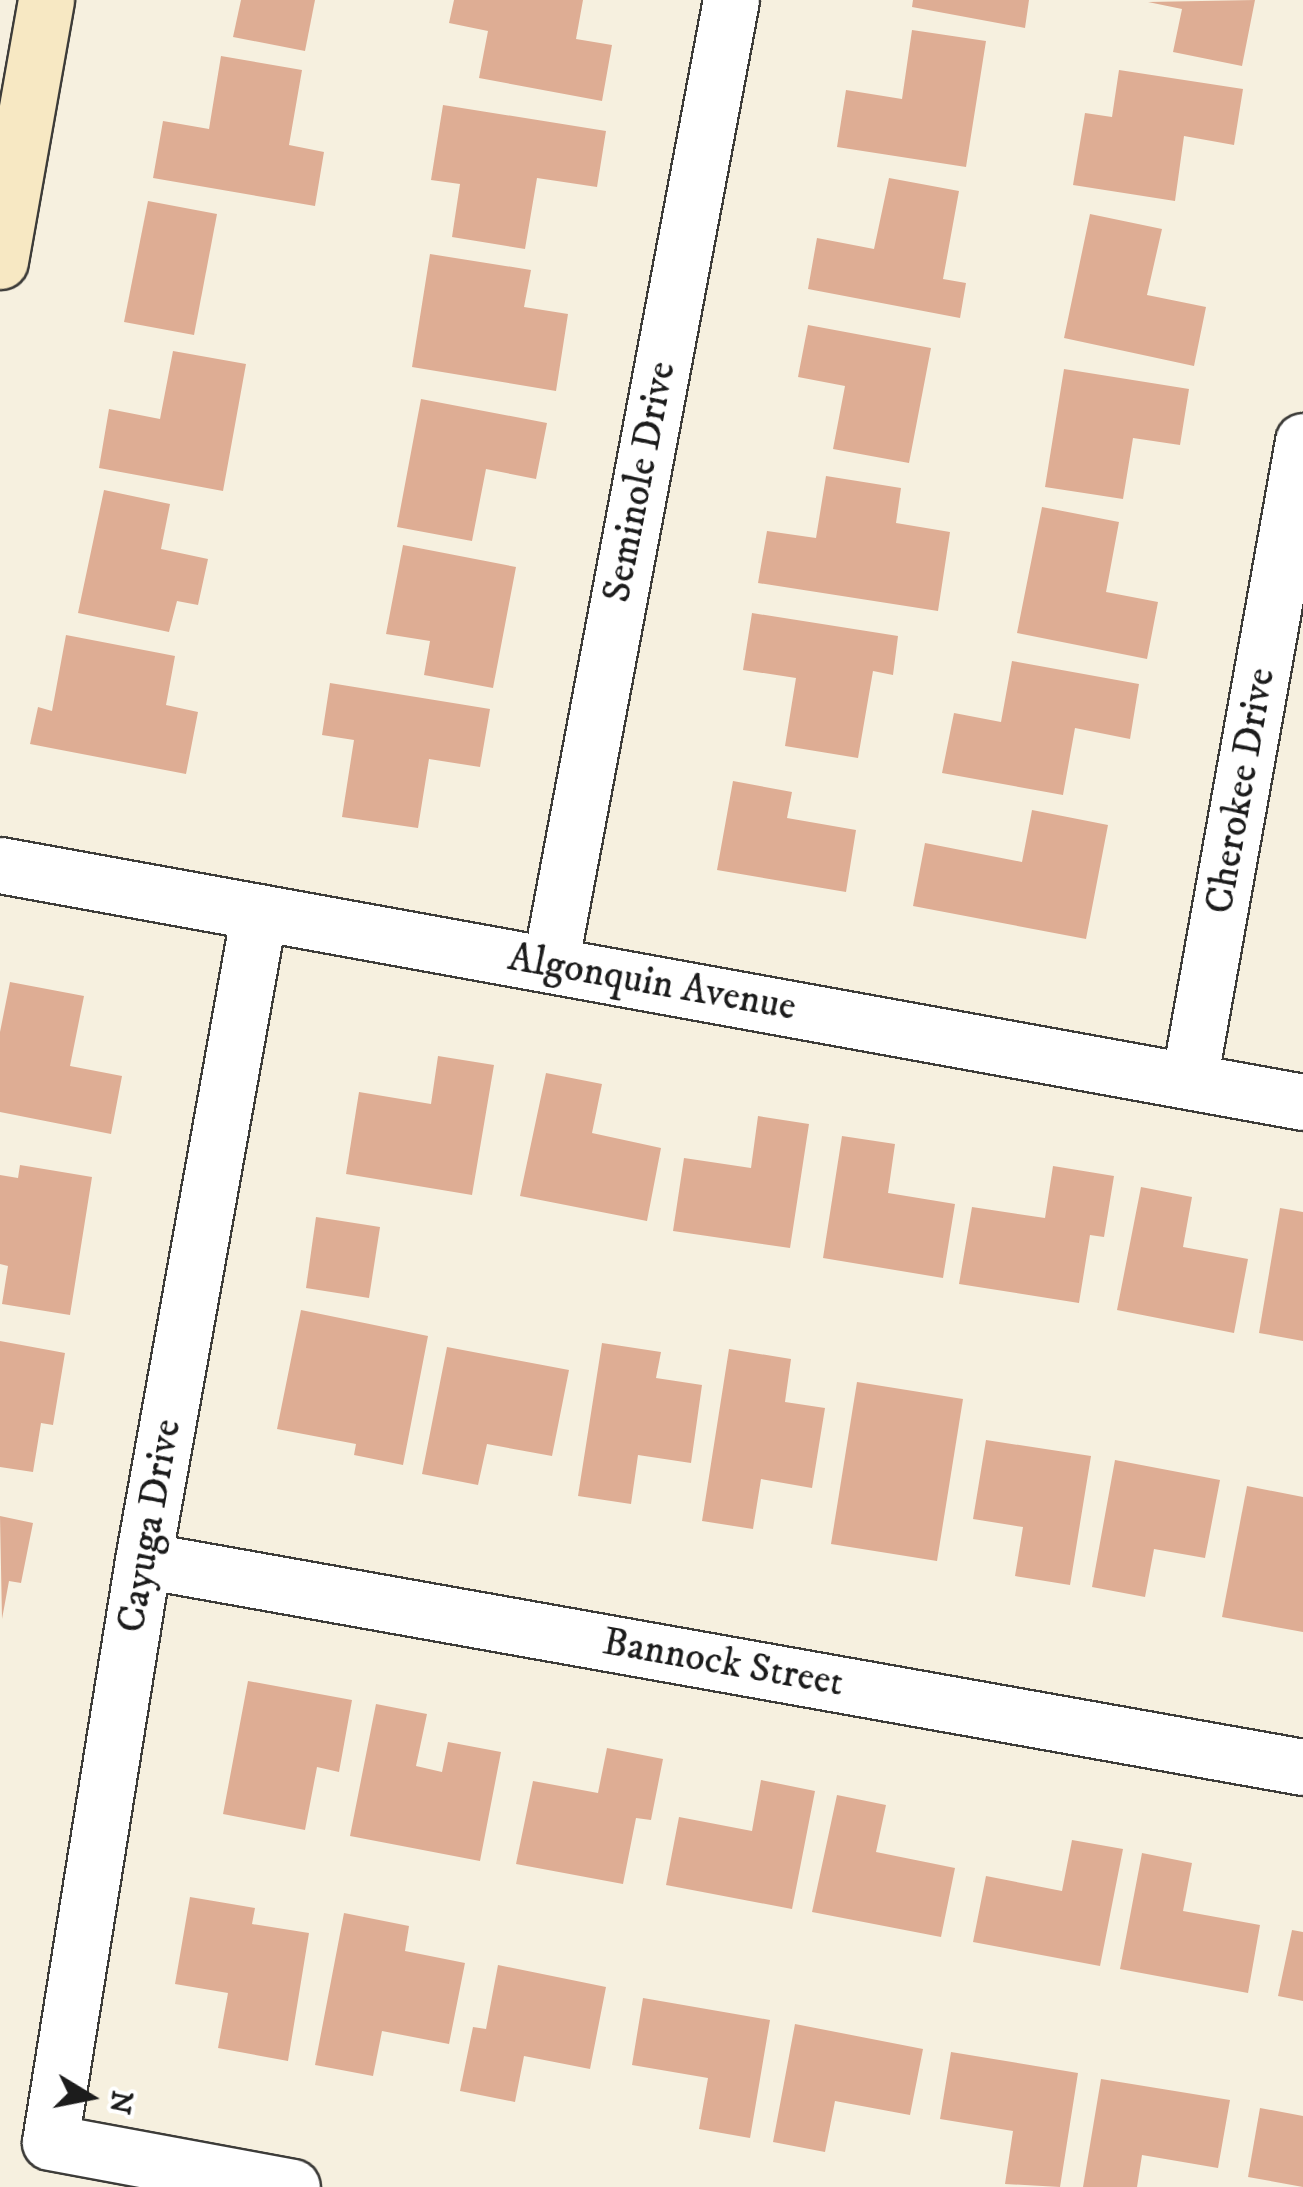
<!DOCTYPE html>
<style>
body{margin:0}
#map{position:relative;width:1303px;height:2187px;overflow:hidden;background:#f6f0df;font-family:"IM FELL DW Pica",serif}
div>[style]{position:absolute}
.building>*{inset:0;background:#dead94}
.roads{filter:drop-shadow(2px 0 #3d3c39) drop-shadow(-2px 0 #3d3c39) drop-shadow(0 2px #3d3c39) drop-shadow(0 -2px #3d3c39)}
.street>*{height:55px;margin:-27.5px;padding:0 27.5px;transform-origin:27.5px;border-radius:27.5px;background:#fff}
.secondary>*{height:55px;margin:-27.5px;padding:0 27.5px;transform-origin:27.5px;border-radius:27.5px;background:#f7e8c3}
span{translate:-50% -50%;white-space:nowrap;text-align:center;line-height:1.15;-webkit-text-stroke:9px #fff;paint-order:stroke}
.street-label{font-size:40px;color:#1c1c1c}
.north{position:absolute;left:40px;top:2047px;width:100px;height:100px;-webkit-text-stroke:8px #fff;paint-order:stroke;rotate:100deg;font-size:28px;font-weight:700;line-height:40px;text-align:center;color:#1c1c1c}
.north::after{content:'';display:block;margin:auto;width:35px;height:45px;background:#1c1c1c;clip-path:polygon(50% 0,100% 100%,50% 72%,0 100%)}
</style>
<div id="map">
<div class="building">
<div style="clip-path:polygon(241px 0,315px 0,305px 51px,233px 37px)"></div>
<div style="clip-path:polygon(454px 0,583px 0,576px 39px,612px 45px,602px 101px,479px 78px,488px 31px,449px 23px)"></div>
<div style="clip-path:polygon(913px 0,1029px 0,1025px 28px,912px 7px)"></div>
<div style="clip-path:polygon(1255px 0,1242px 66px,1173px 52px,1182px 9px,1148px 2px)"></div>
<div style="clip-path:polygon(912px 30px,986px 41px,966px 167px,837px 147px,846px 90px,902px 99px)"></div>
<div style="clip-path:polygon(221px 56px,302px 70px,289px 145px,324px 152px,315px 206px,153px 178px,163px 121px,209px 129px)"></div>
<div style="clip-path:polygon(1119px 70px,1243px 89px,1234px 145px,1184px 136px,1175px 201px,1073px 185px,1085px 113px,1112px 117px)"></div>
<div style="clip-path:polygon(443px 105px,606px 131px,597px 187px,537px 178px,525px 249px,452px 237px,460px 184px,431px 180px)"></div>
<div style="clip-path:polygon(889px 178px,959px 191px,943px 279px,966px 283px,960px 318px,808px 289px,817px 238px,874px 249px)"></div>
<div style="clip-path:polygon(148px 201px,217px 214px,194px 335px,124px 322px)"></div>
<div style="clip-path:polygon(1090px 214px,1162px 229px,1147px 295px,1206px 307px,1194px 366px,1064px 338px)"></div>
<div style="clip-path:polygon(430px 254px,531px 270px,524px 307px,568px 314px,556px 391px,412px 367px)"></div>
<div style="clip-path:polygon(808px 325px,931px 348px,909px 463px,833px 449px,845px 386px,798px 377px)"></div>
<div style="clip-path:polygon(173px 351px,246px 364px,223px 491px,99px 468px,109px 409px,160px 419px)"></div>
<div style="clip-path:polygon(1064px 369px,1189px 389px,1180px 445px,1133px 438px,1123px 499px,1045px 487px)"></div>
<div style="clip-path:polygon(421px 399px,547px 423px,536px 479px,486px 469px,472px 541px,397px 527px)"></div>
<div style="clip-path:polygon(826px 476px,901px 488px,896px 523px,950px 532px,938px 611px,758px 583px,767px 531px,816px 538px)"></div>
<div style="clip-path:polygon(104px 490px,170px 504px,161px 549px,208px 559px,198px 605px,177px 601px,169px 632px,78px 613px)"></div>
<div style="clip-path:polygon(1042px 507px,1119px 522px,1106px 592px,1158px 602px,1147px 659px,1017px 633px)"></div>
<div style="clip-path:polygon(403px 545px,516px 567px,493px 688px,424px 675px,430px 641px,386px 634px)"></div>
<div style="clip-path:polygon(752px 613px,898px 636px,893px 675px,873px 671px,858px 758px,785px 746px,796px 678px,743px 670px)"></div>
<div style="clip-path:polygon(66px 635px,175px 656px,166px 705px,198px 712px,186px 774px,30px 744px,38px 707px,52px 711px)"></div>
<div style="clip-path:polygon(1012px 661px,1139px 684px,1130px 739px,1075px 728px,1063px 795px,942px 773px,954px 713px,1001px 722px)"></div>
<div style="clip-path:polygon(330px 683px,490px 709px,480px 767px,429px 759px,418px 828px,342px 817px,354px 740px,322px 735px)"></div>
<div style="clip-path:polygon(733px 781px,792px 792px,787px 818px,856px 830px,846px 892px,717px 870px)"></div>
<div style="clip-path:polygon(1032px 810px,1108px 825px,1086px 939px,913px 906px,925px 843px,1022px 862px)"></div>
<div style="clip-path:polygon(10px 982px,84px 996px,70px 1066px,122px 1076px,111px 1134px,0 1112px,0 1032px)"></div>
<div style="clip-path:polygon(438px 1056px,494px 1065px,472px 1195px,346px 1174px,359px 1092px,431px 1104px)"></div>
<div style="clip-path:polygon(546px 1073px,602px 1084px,592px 1133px,661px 1148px,647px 1221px,520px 1196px)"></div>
<div style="clip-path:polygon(758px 1116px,809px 1124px,790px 1248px,673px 1231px,684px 1158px,751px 1168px)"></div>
<div style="clip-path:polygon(842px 1136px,895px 1144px,888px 1193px,955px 1204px,943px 1278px,823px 1258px)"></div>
<div style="clip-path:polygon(20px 1165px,92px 1177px,70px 1315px,2px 1304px,8px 1266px,0 1264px,0 1175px,18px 1178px)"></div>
<div style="clip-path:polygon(1053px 1166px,1114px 1176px,1104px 1237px,1090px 1235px,1079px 1303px,959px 1284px,972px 1207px,1045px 1218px)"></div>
<div style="clip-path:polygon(1141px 1187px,1192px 1197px,1183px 1247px,1248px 1259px,1234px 1333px,1117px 1310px)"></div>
<div style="clip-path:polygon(1280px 1208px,1303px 1212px,1303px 1341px,1259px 1333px)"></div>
<div style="clip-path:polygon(316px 1217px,380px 1227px,369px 1298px,306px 1288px)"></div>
<div style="clip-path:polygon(301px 1310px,428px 1336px,403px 1465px,354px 1455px,356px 1444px,277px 1429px)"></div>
<div style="clip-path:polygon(0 1341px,65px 1353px,53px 1425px,41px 1423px,33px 1472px,0 1467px)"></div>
<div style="clip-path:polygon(602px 1343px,661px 1352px,656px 1378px,702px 1385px,691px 1463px,638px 1455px,631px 1504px,578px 1496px)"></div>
<div style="clip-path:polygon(447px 1347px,569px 1370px,552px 1456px,487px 1444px,478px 1485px,422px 1474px)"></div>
<div style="clip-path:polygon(729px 1349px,791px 1359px,785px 1402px,825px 1408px,812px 1488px,761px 1479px,753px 1529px,702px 1521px)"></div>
<div style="clip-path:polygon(857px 1382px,963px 1399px,937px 1561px,831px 1544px)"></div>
<div style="clip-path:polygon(986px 1440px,1091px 1456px,1070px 1585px,1015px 1576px,1023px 1527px,973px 1519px)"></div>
<div style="clip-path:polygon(1115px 1460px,1220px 1480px,1205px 1558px,1154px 1549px,1145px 1597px,1092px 1587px)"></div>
<div style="clip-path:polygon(1247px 1486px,1303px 1497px,1303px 1632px,1222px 1617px)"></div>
<div style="clip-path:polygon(0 1516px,33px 1523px,21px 1583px,9px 1581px,2px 1619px)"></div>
<div style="clip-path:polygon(248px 1681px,352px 1700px,339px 1772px,317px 1767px,305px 1830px,223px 1814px)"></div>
<div style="clip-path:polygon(376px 1704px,427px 1714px,416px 1766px,442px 1772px,448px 1742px,501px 1752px,480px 1861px,350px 1836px)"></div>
<div style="clip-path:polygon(607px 1748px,663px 1759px,651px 1820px,636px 1818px,623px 1884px,516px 1864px,533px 1781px,598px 1793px)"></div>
<div style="clip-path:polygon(761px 1780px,815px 1791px,792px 1909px,666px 1885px,679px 1817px,752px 1831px)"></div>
<div style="clip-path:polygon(837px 1795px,886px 1805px,876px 1852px,955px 1868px,941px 1937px,812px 1912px)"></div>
<div style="clip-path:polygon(1072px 1840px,1123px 1849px,1100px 1966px,973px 1942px,986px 1876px,1062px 1891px)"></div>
<div style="clip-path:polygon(1142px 1853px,1192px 1863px,1183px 1911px,1260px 1925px,1248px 1993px,1120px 1969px)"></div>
<div style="clip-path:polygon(190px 1897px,255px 1908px,252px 1924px,309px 1933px,288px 2061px,218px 2048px,228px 1993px,175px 1984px)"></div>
<div style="clip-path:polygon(344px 1913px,409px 1926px,405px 1951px,465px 1963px,449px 2044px,382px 2031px,373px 2076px,315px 2065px)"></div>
<div style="clip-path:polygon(1292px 1930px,1303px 1932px,1303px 2001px,1278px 1996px)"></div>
<div style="clip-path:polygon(498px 1965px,606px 1987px,590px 2069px,524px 2056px,515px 2102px,460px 2091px,473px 2027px,486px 2029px)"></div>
<div style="clip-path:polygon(643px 1998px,770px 2020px,750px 2138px,699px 2129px,708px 2078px,632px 2065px)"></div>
<div style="clip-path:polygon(795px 2024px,923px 2049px,910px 2115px,835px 2101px,825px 2152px,773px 2142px)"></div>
<div style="clip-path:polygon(951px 2052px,1078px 2073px,1060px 2187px,1005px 2184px,1013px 2131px,940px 2119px)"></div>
<div style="clip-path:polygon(1101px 2079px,1230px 2100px,1218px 2168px,1142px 2155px,1137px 2187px,1083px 2187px)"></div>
<div style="clip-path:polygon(1260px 2108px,1303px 2116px,1303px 2187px,1248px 2177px)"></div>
</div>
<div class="roads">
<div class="street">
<div style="left:0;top:865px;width:1324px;rotate:10.31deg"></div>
<div style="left:259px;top:912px;width:658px;rotate:100.15deg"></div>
<div style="left:143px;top:1560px;width:589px;rotate:99.08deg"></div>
<div style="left:50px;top:2142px;width:246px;rotate:10.5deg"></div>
<div style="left:550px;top:965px;width:982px;rotate:-79.38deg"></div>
<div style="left:1189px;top:1081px;width:650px;rotate:-79.9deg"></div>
<div style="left:143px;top:1560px;width:1178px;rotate:10.12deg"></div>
</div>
<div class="secondary">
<div style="left:0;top:261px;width:265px;rotate:-80deg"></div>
</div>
</div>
<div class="street-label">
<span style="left:640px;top:482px;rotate:-79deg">Seminole Drive</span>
<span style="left:1241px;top:791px;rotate:-80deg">Cherokee Drive</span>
<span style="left:652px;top:983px;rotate:10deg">Algonquin Avenue</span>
<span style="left:150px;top:1526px;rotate:-80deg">Cayuga Drive</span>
<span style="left:723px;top:1663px;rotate:10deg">Bannock Street</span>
</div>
<div class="north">N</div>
</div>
